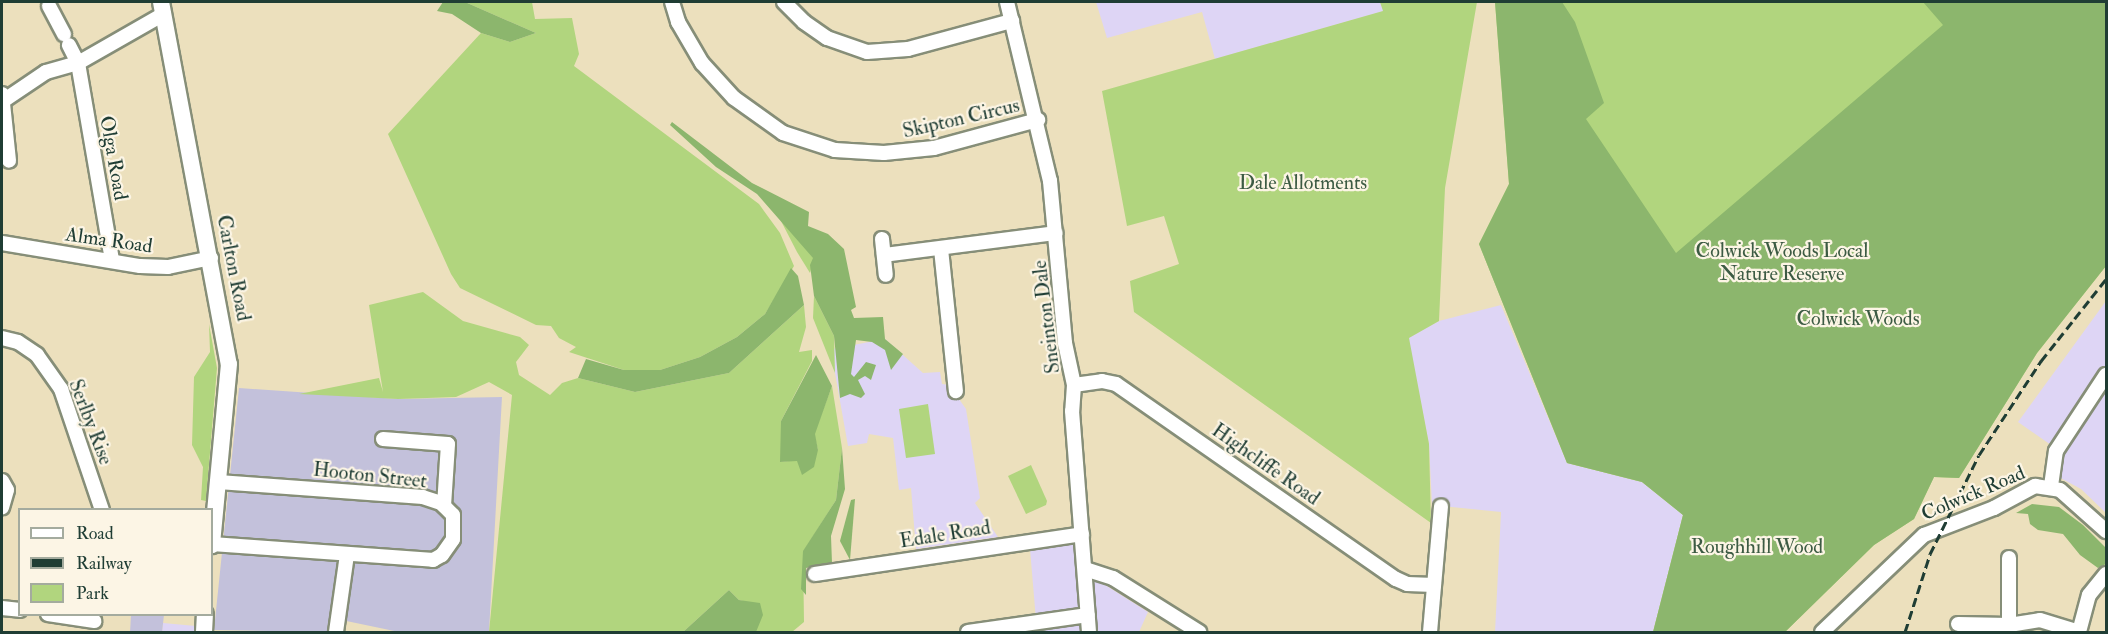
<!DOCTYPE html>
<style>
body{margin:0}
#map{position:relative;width:2108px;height:634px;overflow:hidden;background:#ece0bd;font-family:"IM FELL Double Pica",serif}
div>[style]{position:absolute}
.built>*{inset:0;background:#ded5f5}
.industrial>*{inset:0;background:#c3c1db}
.green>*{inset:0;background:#b1d57e}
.forest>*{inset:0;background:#8cb66d}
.roads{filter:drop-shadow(2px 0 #868e78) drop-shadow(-2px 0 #868e78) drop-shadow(0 2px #868e78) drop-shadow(0 -2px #868e78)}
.minor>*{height:14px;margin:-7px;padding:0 7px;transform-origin:7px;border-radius:7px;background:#fff}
.major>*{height:16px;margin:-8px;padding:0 8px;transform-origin:8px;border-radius:8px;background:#fff}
.rail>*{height:3px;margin-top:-1.5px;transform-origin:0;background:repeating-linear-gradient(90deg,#1f3d34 0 9px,transparent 0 13.5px)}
span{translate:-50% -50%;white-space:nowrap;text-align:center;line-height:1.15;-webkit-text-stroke:4.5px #fcf5e5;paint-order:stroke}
.street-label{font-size:20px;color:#1f3d34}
.park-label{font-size:20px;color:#3c5b43}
.frame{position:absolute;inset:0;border:3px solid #1f3d34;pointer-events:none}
.legend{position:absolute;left:18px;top:508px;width:195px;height:108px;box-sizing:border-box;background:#fcf5e5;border:2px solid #a4ab9e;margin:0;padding:8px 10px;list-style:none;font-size:18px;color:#1f3d34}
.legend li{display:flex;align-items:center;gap:12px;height:30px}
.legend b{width:30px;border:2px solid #a4ab9e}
</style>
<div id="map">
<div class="built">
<div style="clip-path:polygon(1096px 2px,1380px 2px,1384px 11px,1215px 59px,1202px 12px,1107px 38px)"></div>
<div style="clip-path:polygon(2106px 301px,2106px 513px,2081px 489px,2053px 474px,2046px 459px,2051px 445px,2018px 422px)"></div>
<div style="clip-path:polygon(1501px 305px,1567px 463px,1642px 482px,1683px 515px,1653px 632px,1495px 632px,1501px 512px,1432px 505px,1429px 444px,1408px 338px,1439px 321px)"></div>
<div style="clip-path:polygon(885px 339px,923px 373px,940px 372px,942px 384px,949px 385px,966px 409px,980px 498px,975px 503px,998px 537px,916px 549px,911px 488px,899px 490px,893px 438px,869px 434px,867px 443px,848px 446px,835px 373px,827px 350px)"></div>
<div style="clip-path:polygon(1075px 541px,1080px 569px,1148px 612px,1139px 632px,1037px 632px,1030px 549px)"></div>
<div style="clip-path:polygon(163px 623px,196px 626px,195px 632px,162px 632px)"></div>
</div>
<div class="industrial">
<div style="clip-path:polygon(239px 388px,398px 399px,502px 397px,489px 632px,399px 632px,332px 618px,329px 632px,214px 630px)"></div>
<div style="clip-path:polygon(131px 615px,164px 615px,162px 632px,130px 632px)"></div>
</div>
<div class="green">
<div style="clip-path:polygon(465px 2px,532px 2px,535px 19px,572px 18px,579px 54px,574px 66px,759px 204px,780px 233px,794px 266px,765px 314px,737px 337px,700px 357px,660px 370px,624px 370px,569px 352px,576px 347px,559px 338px,551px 326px,536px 325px,460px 288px,451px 274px,388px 134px,481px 33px,510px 42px,536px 33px)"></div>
<div style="clip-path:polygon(1380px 2px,1477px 2px,1445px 188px,1439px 321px,1409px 338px,1429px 444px,1431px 523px,1134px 312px,1130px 281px,1179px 264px,1164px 216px,1127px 226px,1102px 91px,1383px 11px)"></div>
<div style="clip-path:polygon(1495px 2px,2106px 2px,2106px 266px,2037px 353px,1959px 478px,1934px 477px,1914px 519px,1874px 545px,1785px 632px,1653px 632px,1683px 515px,1642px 482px,1567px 463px,1479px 244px,1509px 184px)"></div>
<div style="clip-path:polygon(780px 219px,814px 258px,810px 273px,797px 252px)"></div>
<div style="clip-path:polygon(423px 292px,463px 321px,520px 337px,529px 345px,516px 362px,519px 375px,550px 395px,562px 383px,578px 378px,635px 392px,729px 373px,804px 305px,806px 327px,799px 352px,812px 350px,812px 361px,781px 421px,781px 462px,797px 460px,818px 450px,814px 434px,832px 386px,842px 448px,836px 500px,803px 552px,804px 622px,792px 632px,754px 632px,747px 602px,739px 600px,729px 590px,683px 632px,489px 632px,512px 395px,489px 382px,456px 397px,398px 399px,299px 394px,379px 378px,383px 392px,369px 305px)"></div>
<div style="clip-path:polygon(814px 296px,834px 336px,835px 373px,813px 318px)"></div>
<div style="clip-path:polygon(209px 324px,217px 368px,206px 501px,201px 500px,203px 467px,192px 445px,194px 377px,210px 352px)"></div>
<div style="clip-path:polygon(928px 404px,935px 454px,906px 458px,899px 409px)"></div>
<div style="clip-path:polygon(1031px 465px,1047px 501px,1046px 505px,1026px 514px,1008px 476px)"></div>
</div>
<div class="forest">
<div style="clip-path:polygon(443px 2px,465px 2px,536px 33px,510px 42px,481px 33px,452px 14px,437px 11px)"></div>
<div style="clip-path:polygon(1495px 2px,1562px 2px,1575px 22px,1604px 103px,1586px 119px,1676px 253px,1943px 25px,1923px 2px,2106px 2px,2106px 266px,2037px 353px,1959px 478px,1934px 477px,1914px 519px,1874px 545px,1785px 632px,1653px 632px,1683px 515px,1642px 482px,1567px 463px,1479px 244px,1509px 184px)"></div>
<div style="clip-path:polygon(672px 122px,752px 183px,809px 212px,808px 226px,828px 234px,844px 249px,856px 307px,851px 310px,854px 318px,883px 317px,885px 339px,903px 354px,891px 370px,885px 350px,872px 342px,856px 340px,851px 374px,854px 377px,866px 362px,876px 365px,871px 380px,865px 376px,858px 380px,865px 394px,861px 398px,850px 394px,840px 398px,834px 336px,814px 296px,810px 265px,813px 258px,757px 194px,716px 167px,670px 125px)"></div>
<div style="clip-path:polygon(791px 268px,798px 276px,804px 305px,729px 373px,635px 392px,578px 378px,586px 359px,624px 370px,660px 370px,700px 357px,737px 337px,765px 314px)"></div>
<div style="clip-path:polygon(816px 355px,832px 386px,815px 434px,818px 450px,814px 467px,802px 475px,797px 461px,780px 462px,781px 421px)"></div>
<div style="clip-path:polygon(842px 448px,845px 489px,831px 536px,832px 563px,806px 568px,806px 595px,801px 589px,803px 551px,836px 500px)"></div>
<div style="clip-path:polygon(855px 499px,850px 560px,840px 541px,851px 500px)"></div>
<div style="clip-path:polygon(2032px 504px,2059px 507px,2083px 525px,2106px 548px,2106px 564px,2098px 568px,2080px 555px,2063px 534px,2038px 530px,2030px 524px,2028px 514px,2016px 513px)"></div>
<div style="clip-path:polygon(729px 590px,739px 600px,760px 603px,763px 615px,756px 632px,683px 632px)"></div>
</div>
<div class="roads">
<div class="minor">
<div style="left:672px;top:2px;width:21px;rotate:73deg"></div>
<div style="left:678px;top:22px;width:48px;rotate:59.7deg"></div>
<div style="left:702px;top:63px;width:47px;rotate:47.6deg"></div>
<div style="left:734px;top:98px;width:60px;rotate:35.5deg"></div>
<div style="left:783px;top:133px;width:55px;rotate:18.1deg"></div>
<div style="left:835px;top:150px;width:49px;rotate:3.5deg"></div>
<div style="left:884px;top:153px;width:50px;rotate:-5.7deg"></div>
<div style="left:934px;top:148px;width:108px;rotate:-15.1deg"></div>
<div style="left:784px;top:2px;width:28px;rotate:45deg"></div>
<div style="left:804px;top:22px;width:28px;rotate:35deg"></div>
<div style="left:827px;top:38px;width:42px;rotate:19.3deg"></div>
<div style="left:867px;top:52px;width:41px;rotate:-4.2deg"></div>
<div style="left:908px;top:49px;width:108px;rotate:-15.1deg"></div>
<div style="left:1007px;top:2px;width:184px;rotate:76.5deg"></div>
<div style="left:1050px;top:181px;width:163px;rotate:84.7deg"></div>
<div style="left:1065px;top:343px;width:43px;rotate:77.9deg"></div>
<div style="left:1074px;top:385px;width:26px;rotate:94deg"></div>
<div style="left:1072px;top:411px;width:222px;rotate:85.6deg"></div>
<div style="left:49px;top:6px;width:32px;rotate:62deg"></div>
<div style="left:2px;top:94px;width:67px;rotate:84deg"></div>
<div style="left:3px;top:101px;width:52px;rotate:-34deg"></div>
<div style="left:46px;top:72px;width:33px;rotate:-16deg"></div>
<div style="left:78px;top:63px;width:20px;rotate:-117deg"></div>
<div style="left:882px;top:239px;width:36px;rotate:84deg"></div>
<div style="left:2px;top:243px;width:140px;rotate:9.5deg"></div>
<div style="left:140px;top:266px;width:28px;rotate:2deg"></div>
<div style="left:168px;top:267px;width:44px;rotate:-11.8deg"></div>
<div style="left:941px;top:249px;width:143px;rotate:84deg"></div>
<div style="left:884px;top:255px;width:173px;rotate:-7.3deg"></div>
<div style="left:112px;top:260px;width:200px;rotate:-99.8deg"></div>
<div style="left:78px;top:63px;width:99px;rotate:-29.7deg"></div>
<div style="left:2px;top:338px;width:16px;rotate:14deg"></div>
<div style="left:18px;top:342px;width:23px;rotate:34deg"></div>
<div style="left:37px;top:355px;width:42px;rotate:54.8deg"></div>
<div style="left:61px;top:389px;width:128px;rotate:71.3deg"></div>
<div style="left:1074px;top:385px;width:28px;rotate:-8deg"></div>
<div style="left:1102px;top:381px;width:14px;rotate:12deg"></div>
<div style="left:1116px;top:384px;width:341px;rotate:34.9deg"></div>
<div style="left:1396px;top:579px;width:12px;rotate:24deg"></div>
<div style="left:1407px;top:584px;width:27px;rotate:2deg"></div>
<div style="left:383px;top:439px;width:65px;rotate:4.4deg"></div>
<div style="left:448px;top:444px;width:62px;rotate:93.7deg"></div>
<div style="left:2px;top:481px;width:10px;rotate:61deg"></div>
<div style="left:7px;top:490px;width:18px;rotate:106deg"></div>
<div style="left:2051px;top:486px;width:35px;rotate:-82deg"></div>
<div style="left:2056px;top:451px;width:91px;rotate:-56.7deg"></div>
<div style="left:212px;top:544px;width:222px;rotate:4.1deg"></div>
<div style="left:433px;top:560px;width:10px;rotate:-29deg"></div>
<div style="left:442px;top:555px;width:19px;rotate:-55deg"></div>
<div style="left:453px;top:539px;width:24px;rotate:-90deg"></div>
<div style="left:453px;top:515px;width:17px;rotate:-135deg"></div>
<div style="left:441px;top:503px;width:19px;rotate:-162deg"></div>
<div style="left:423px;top:497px;width:205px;rotate:-175.8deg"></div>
<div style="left:1085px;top:569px;width:29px;rotate:18deg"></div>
<div style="left:1113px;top:578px;width:102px;rotate:32.1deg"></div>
<div style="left:815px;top:574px;width:270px;rotate:-8.5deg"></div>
<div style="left:2px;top:608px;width:18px;rotate:6deg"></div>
<div style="left:48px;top:614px;width:47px;rotate:8.7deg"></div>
<div style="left:1958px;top:624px;width:51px;rotate:1.1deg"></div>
<div style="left:2009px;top:625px;width:31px;rotate:-9deg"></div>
<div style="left:2040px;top:620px;width:41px;rotate:17.1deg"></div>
<div style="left:2009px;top:625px;width:67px;rotate:-90deg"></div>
<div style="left:336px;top:632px;width:78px;rotate:-81.9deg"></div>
<div style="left:968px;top:632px;width:121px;rotate:-8.1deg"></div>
<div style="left:1430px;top:632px;width:126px;rotate:-85deg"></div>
<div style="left:1822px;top:632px;width:141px;rotate:-43.6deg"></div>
<div style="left:1924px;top:535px;width:75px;rotate:-21.1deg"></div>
<div style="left:1994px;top:508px;width:47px;rotate:-28.2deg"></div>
<div style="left:2035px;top:486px;width:25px;rotate:9deg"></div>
<div style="left:2060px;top:490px;width:62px;rotate:41.7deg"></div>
<div style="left:2079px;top:632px;width:38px;rotate:-75deg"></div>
<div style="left:2089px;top:595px;width:27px;rotate:-51deg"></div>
</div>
<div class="major">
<div style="left:161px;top:2px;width:368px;rotate:79.4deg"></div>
<div style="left:229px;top:364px;width:182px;rotate:95.4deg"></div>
<div style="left:204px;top:632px;width:18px;rotate:-87deg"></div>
</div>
</div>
<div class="rail">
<div style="left:1905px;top:632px;width:82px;rotate:-72.2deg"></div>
<div style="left:1930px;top:554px;width:110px;rotate:-63.7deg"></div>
<div style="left:1979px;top:455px;width:113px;rotate:-56.6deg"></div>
<div style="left:2041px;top:361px;width:105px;rotate:-51.6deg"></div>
</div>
<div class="street-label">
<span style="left:961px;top:118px;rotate:-13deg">Skipton Circus</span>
<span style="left:114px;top:158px;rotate:80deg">Olga Road</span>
<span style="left:109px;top:240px;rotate:8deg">Alma Road</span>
<span style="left:234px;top:268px;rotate:79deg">Carlton Road</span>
<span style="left:1046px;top:317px;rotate:-97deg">Sneinton Dale</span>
<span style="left:91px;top:422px;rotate:69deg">Serlby Rise</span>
<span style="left:1266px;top:464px;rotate:35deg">Highcliffe Road</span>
<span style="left:370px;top:475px;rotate:6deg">Hooton Street</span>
<span style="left:1973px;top:493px;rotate:-23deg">Colwick Road</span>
<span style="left:945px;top:534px;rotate:-9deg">Edale Road</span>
</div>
<div class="park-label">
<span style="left:1303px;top:182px">Dale Allotments</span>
<span style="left:1782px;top:262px">Colwick Woods Local<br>Nature Reserve</span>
<span style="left:1858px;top:318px">Colwick Woods</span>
<span style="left:1757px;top:546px">Roughhill Wood</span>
</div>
<div class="frame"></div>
<ul class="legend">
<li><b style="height:8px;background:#fff"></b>Road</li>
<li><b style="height:8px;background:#1f3d34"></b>Railway</li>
<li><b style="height:16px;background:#b1d57e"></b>Park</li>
</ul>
</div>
